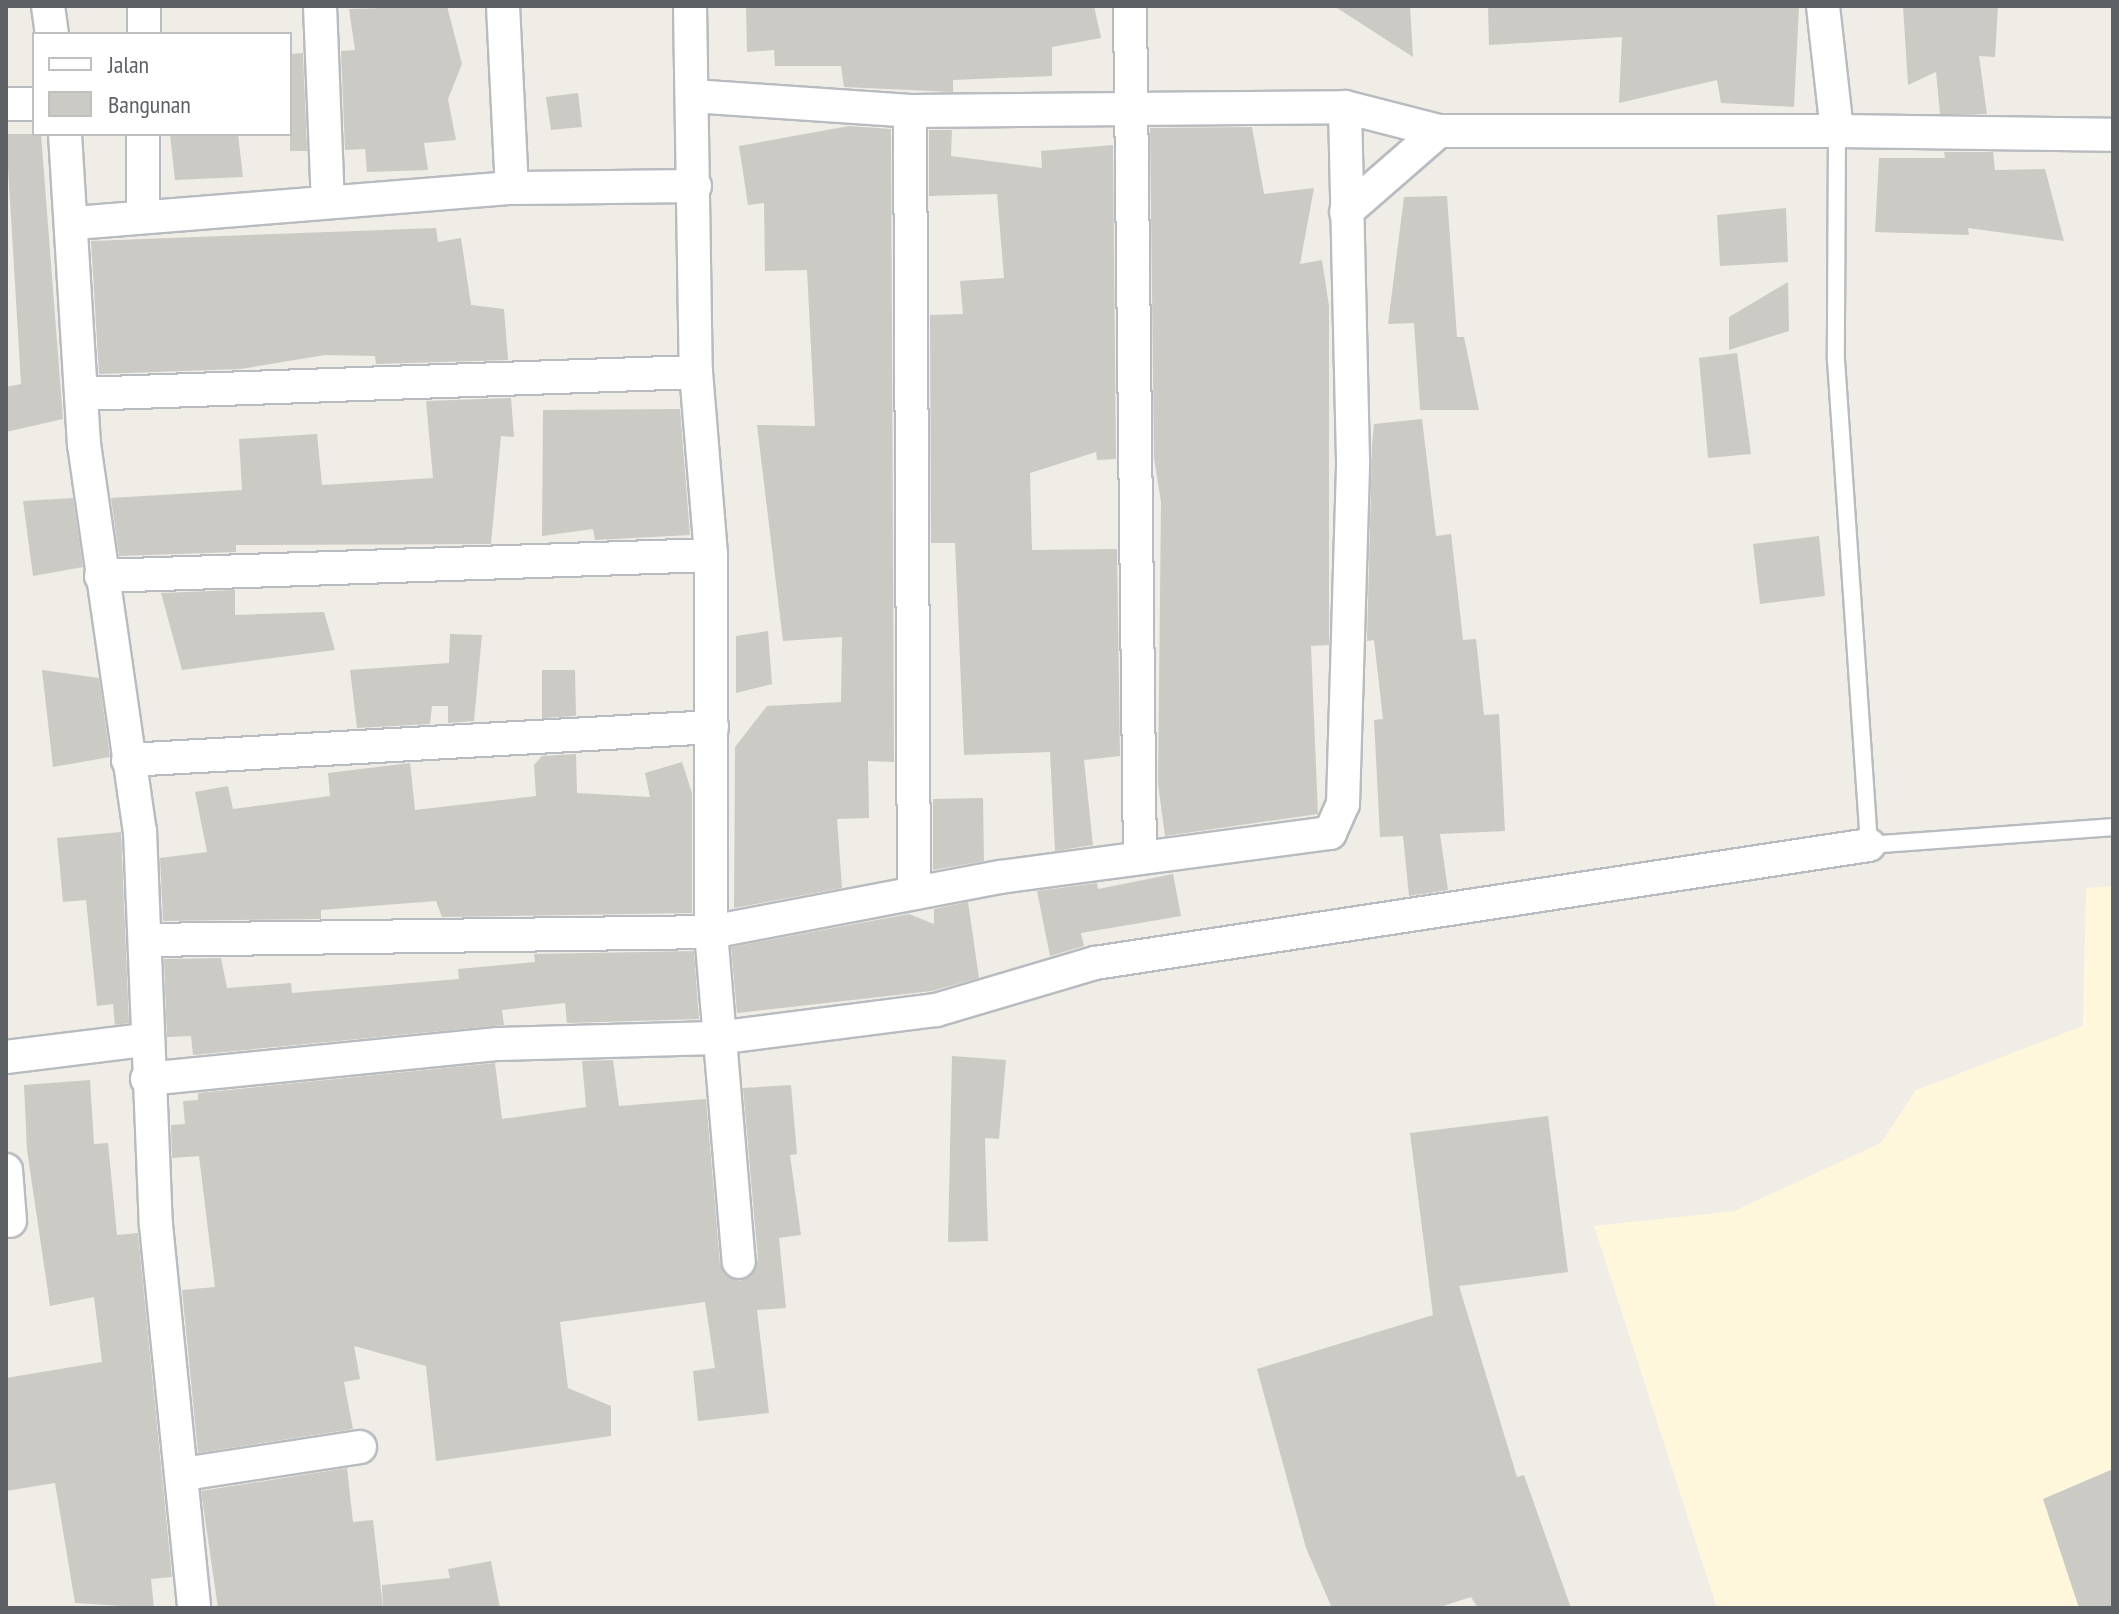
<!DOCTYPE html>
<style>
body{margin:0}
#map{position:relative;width:2119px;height:1614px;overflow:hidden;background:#efede5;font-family:"PT Sans Narrow",sans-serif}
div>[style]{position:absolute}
.commercial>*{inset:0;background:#fef7dc}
.building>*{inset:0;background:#cccac5}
.roads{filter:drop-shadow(2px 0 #b8bbbf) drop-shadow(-2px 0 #b8bbbf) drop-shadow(0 2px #b8bbbf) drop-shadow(0 -2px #b8bbbf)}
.service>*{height:16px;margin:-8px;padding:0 8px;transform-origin:8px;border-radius:8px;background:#fff}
.minor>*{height:32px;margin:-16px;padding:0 16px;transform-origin:16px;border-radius:16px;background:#fff}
span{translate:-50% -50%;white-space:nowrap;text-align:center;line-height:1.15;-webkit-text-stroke:6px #fff;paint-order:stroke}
.frame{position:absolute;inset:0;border:8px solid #5d6166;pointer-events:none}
.legend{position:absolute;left:32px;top:32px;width:260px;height:104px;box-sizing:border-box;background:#fff;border:2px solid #bec0c2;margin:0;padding:10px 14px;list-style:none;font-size:24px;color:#5d6166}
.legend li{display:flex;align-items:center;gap:16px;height:40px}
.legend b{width:40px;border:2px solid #bec0c2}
</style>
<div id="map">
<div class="commercial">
<div style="clip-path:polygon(2113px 886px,2113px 1608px,1717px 1608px,1594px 1226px,1734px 1211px,1881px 1143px,1916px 1090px,2083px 1026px,2086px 888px)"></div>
</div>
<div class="building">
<div style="clip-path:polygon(447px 6px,462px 64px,448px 99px,456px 140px,424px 143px,428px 170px,367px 172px,365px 149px,345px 150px,341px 51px,355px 50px,349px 9px)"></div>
<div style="clip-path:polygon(746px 6px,1094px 6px,1101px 38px,1052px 47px,1052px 76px,953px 80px,953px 92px,844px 87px,841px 66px,775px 66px,774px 50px,747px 52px)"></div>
<div style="clip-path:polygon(1334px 6px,1410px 6px,1413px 57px)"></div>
<div style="clip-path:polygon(1488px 6px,1799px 6px,1794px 107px,1721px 103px,1717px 80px,1619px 103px,1622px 37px,1489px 45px)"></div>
<div style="clip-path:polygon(1903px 6px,1998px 6px,1995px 57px,1979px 56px,1987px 114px,1940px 114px,1936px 72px,1908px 85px)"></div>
<div style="clip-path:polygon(303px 53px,307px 151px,290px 151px,290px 54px)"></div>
<div style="clip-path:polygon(578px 93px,582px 127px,551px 130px,546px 97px)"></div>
<div style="clip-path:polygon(849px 126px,891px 129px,894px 762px,868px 761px,869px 818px,837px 819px,842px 888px,734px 908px,735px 747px,767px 706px,841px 702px,842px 637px,783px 641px,757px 425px,815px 426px,807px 270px,765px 271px,764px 203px,748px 205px,739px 146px)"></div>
<div style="clip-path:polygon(1252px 127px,1264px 194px,1314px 188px,1300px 264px,1322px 260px,1329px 306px,1329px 645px,1311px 646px,1318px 814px,1165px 836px,1158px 784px,1161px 502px,1154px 458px,1150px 128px)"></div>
<div style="clip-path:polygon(929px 130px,952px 130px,951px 156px,1042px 168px,1041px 151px,1113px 145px,1116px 459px,1097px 460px,1096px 452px,1030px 473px,1032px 550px,1117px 549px,1120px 756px,1084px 760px,1093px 845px,1055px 851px,1050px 752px,964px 755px,955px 543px,931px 543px,930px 315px,963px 314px,960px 281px,1004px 278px,997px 194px,929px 196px)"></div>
<div style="clip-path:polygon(6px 134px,41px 134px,63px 419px,6px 432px,6px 387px,21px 384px)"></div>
<div style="clip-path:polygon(170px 134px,238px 134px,243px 177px,175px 180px)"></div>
<div style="clip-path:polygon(1944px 152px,1993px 152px,1995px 170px,2045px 169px,2064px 241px,1968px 228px,1969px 235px,1875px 232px,1879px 158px,1945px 158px)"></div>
<div style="clip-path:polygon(1447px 196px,1457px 337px,1464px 337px,1479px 410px,1420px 410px,1414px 323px,1388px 324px,1404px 197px)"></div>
<div style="clip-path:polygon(1786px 208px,1788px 262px,1720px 266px,1717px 215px)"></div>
<div style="clip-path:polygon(436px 228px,438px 242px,461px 238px,471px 305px,504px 309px,508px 360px,376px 364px,375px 356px,325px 355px,241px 369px,99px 374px,91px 241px)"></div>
<div style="clip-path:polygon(1788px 282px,1789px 331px,1729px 350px,1729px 317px)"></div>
<div style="clip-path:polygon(1737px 353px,1751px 454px,1708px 458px,1699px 358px)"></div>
<div style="clip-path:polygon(511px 398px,514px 437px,501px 436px,491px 544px,236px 545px,236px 552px,119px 556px,111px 498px,242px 490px,239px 439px,317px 434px,322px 485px,433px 478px,426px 401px)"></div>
<div style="clip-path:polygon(680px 409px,690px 535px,595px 540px,593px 529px,542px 536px,543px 410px)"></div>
<div style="clip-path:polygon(1422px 419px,1436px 536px,1451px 534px,1463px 640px,1476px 639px,1484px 715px,1499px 714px,1505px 831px,1440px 834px,1448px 890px,1409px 896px,1403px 836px,1380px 837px,1374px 720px,1383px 719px,1374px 640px,1367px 641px,1372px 445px,1374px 424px)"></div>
<div style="clip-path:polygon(73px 498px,83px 567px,33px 576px,23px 501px)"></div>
<div style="clip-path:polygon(1819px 536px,1825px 596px,1760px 604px,1753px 544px)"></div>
<div style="clip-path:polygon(235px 590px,235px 615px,324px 612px,335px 650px,182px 670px,161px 593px)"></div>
<div style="clip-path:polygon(768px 631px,772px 684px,736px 693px,736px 636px)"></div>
<div style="clip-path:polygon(450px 634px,482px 635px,474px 721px,448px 723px,448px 706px,432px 706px,430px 724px,357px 728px,350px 670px,449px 663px)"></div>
<div style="clip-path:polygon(42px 670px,99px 678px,110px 757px,53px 767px)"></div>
<div style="clip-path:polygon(542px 670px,575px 670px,576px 716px,542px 718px)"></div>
<div style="clip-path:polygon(576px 754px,577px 793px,650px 797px,645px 773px,682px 762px,692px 793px,692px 913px,442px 917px,436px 901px,321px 910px,321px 919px,163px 921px,160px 858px,207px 852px,195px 792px,228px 786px,233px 809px,330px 796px,328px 773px,410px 763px,415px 810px,536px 796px,534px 765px,542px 756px)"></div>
<div style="clip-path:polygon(983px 798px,984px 861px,933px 870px,933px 799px)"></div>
<div style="clip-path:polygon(121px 832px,129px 1023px,115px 1025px,113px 1004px,97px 1006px,86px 900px,63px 902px,57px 838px)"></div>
<div style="clip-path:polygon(1173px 874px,1181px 916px,1081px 933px,1084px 946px,1050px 956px,1037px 891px,1097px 883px,1098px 889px)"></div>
<div style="clip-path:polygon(968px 902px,979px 978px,932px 991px,737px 1013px,731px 947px,909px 914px,934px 924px,934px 909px)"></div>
<div style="clip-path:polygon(694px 951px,699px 1019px,567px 1023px,565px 1003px,502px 1010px,504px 1025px,193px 1055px,191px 1036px,167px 1037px,164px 959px,221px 958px,227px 988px,291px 983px,292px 993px,459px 979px,458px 969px,535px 962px,534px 954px)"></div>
<div style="clip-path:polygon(952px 1056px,1006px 1060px,999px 1139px,985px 1138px,988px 1241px,948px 1242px)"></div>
<div style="clip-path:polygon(613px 1060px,619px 1106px,706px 1099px,720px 1264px,740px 1281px,758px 1260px,743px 1088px,791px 1085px,797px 1154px,790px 1155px,801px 1235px,779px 1238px,786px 1308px,757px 1310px,769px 1413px,698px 1421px,693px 1371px,715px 1368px,705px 1302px,560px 1322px,568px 1388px,611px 1406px,611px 1436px,436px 1461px,426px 1366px,354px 1346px,360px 1379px,344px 1382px,353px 1429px,198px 1453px,182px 1290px,215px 1287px,199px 1156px,172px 1158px,171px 1125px,185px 1124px,183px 1101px,198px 1100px,198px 1093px,495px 1063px,502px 1119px,586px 1107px,582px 1061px)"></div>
<div style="clip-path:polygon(90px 1080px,94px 1144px,108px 1143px,117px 1235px,138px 1233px,172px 1577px,151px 1579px,154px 1608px,75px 1603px,55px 1483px,6px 1491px,6px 1378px,102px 1362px,94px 1297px,50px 1306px,27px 1150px,24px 1085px)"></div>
<div style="clip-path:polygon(1548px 1116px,1568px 1272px,1459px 1286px,1517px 1477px,1524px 1475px,1571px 1608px,1478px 1608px,1471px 1597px,1437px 1608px,1332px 1608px,1306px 1548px,1257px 1369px,1433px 1315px,1410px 1133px)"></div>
<div style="clip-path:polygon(347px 1468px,353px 1522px,373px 1520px,383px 1608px,218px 1608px,201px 1491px)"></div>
<div style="clip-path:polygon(2113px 1469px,2113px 1608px,2079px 1608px,2043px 1499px)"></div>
<div style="clip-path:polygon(491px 1561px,500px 1608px,383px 1608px,382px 1585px,450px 1578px,448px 1569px)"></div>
</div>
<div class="roads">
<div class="service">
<div style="left:1837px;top:131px;width:229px;rotate:90.3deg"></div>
<div style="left:1836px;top:360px;width:486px;rotate:86.1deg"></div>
<div style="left:1869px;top:845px;width:245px;rotate:-4.2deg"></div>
</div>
<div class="minor">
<div style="left:48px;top:6px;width:28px;rotate:82deg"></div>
<div style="left:320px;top:6px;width:195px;rotate:87.7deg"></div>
<div style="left:503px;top:6px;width:182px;rotate:87.2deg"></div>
<div style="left:690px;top:6px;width:366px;rotate:89.1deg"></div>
<div style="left:696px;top:372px;width:184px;rotate:85.3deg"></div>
<div style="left:711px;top:555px;width:377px;rotate:90deg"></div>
<div style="left:711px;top:932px;width:294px;rotate:-10.8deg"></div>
<div style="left:1000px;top:877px;width:333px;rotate:-7.6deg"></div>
<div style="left:1330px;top:833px;width:32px;rotate:-66deg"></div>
<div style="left:1343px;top:804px;width:344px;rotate:-88.3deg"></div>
<div style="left:1353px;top:460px;width:353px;rotate:-91.3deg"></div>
<div style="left:1130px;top:6px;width:852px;rotate:89.33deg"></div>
<div style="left:144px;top:34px;width:28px;rotate:-90deg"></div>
<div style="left:692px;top:96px;width:219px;rotate:3.9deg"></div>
<div style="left:910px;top:111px;width:435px;rotate:-0.5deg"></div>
<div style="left:1345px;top:107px;width:97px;rotate:14.3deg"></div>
<div style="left:1439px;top:131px;width:398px"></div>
<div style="left:1837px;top:131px;width:126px;rotate:-96.4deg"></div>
<div style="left:6px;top:104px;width:28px"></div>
<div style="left:910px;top:111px;width:781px;rotate:89.71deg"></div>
<div style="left:1837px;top:131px;width:276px;rotate:0.8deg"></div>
<div style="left:65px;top:134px;width:311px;rotate:86.5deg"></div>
<div style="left:84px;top:444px;width:391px;rotate:81.8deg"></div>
<div style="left:140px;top:831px;width:394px;rotate:87.7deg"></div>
<div style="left:156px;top:1225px;width:385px;rotate:84.3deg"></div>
<div style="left:1346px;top:212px;width:123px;rotate:-41.1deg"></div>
<div style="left:143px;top:214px;width:80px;rotate:-90deg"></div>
<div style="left:75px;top:223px;width:438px;rotate:-4.6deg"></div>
<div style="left:512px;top:188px;width:183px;rotate:-0.6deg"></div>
<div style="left:81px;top:394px;width:615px;rotate:-2.05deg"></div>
<div style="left:101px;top:576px;width:610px;rotate:-1.97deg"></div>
<div style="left:128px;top:760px;width:585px;rotate:-3.23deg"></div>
<div style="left:146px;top:940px;width:565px;rotate:-0.81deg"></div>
<div style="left:711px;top:932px;width:331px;rotate:85.2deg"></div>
<div style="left:6px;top:1057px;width:140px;rotate:-7deg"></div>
<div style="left:147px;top:1079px;width:353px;rotate:-5.7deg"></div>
<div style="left:498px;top:1044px;width:218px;rotate:-1.6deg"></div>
<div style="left:716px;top:1038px;width:222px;rotate:-7.3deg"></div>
<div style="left:936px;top:1010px;width:166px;rotate:-16.5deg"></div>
<div style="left:1095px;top:963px;width:783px;rotate:-8.67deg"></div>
<div style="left:6px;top:1170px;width:51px;rotate:85.5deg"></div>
<div style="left:184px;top:1474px;width:178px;rotate:-8.7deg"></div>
</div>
</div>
<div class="frame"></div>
<ul class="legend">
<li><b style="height:10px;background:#fff"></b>Jalan</li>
<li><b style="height:22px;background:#cccac5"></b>Bangunan</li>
</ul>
</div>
